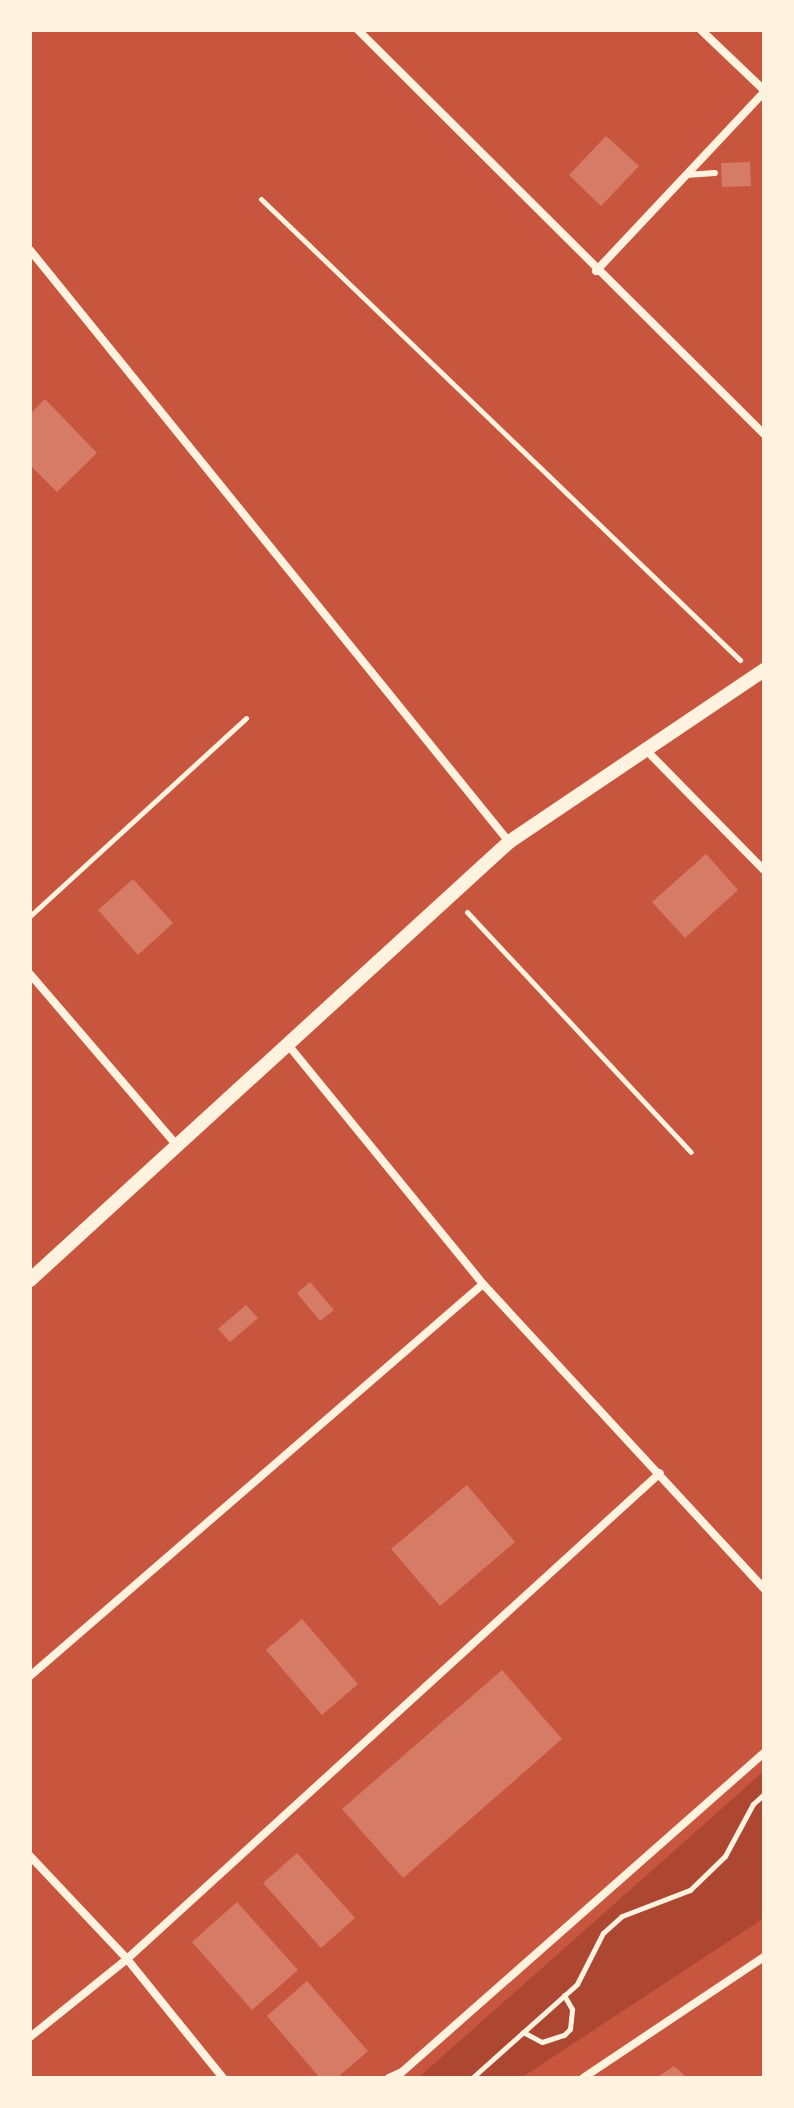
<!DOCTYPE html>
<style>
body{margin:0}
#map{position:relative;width:794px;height:2108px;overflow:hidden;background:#c8553d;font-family:Raleway,sans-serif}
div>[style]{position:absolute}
.green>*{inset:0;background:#ae4732}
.building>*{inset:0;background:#d67c66}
.path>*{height:5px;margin:-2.5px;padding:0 2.5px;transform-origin:2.5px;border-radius:2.5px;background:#fff3e0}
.service>*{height:6px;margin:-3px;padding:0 3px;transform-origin:3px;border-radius:3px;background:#fff3e0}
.minor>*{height:8px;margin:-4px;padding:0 4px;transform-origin:4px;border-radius:4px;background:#fff3e0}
.tertiary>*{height:14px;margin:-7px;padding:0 7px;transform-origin:7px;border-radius:7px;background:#fff3e0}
span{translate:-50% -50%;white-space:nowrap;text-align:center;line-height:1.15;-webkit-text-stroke:7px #fff3e0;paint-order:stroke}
.frame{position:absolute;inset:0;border:32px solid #fff3e0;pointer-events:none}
</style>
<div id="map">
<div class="green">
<div style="clip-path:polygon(764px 1771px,764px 1918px,521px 2078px,418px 2078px)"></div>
</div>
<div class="building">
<div style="clip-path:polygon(606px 136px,639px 166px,601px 206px,569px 175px)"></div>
<div style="clip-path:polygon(750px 162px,751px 186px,722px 187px,721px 163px)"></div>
<div style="clip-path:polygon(45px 399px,97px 453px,57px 492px,30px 465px,30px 414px)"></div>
<div style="clip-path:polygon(706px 854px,738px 890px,685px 938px,652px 902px)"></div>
<div style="clip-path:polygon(133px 879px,173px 923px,138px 955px,98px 910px)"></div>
<div style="clip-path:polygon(310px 1282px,334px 1310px,320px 1321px,297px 1293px)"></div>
<div style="clip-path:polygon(246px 1305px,258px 1318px,230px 1342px,218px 1329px)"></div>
<div style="clip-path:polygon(467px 1485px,515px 1542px,440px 1606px,391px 1549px)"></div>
<div style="clip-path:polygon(302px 1619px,358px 1684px,322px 1715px,266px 1650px)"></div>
<div style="clip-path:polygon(502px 1670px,562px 1739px,403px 1878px,342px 1809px)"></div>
<div style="clip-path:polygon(297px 1853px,355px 1918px,321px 1948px,263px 1883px)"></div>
<div style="clip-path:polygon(237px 1902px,298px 1970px,252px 2010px,192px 1942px)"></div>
<div style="clip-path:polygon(307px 1981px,368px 2051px,337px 2078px,320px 2078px,267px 2016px)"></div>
<div style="clip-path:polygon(674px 2066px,687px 2078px,656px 2078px)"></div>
</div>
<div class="path">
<div style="left:261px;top:199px;width:665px;rotate:43.9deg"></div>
<div style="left:467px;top:912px;width:328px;rotate:47deg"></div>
<div style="left:30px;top:916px;width:293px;rotate:-42.5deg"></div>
<div style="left:523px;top:2032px;width:21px;rotate:28deg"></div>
<div style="left:542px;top:2042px;width:23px;rotate:-18deg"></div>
<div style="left:564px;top:2035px;width:8px;rotate:-45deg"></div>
<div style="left:570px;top:2029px;width:20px;rotate:-84deg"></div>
<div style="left:572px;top:2009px;width:16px;rotate:-120deg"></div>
<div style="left:472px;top:2078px;width:141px;rotate:-41.8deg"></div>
<div style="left:577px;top:1984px;width:57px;rotate:-63deg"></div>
<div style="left:603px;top:1933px;width:25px;rotate:-42deg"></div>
<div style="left:622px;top:1916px;width:73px;rotate:-20.9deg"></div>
<div style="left:690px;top:1890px;width:49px;rotate:-44.2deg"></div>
<div style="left:725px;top:1856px;width:59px;rotate:-61.7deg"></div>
<div style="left:753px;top:1804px;width:15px;rotate:-42deg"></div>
</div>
<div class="service">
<div style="left:686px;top:175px;width:29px;rotate:-4deg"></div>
</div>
<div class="minor">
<div style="left:358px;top:30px;width:573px;rotate:44.86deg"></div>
<div style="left:701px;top:30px;width:87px;rotate:43.6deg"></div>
<div style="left:30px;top:250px;width:762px;rotate:51.02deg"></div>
<div style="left:596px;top:271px;width:245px;rotate:-46.8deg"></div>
<div style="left:645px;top:749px;width:170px;rotate:45.5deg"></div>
<div style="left:30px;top:974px;width:223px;rotate:49.4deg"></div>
<div style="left:289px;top:1046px;width:307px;rotate:50.8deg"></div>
<div style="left:483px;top:1284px;width:415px;rotate:47.3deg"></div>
<div style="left:30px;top:1676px;width:599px;rotate:-40.87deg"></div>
<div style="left:30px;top:1856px;width:141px;rotate:46.7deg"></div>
<div style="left:127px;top:1959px;width:153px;rotate:51.1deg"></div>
<div style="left:30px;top:2037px;width:124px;rotate:-38.8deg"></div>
<div style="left:127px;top:1959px;width:721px;rotate:-42.36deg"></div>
<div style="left:389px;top:2078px;width:14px;rotate:-25deg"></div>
<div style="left:402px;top:2072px;width:482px;rotate:-41.4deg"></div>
<div style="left:583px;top:2078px;width:218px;rotate:-33.8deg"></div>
</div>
<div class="tertiary">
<div style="left:30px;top:1280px;width:649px;rotate:-42.44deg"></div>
<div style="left:509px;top:842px;width:308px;rotate:-34deg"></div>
</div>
<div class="frame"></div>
</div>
